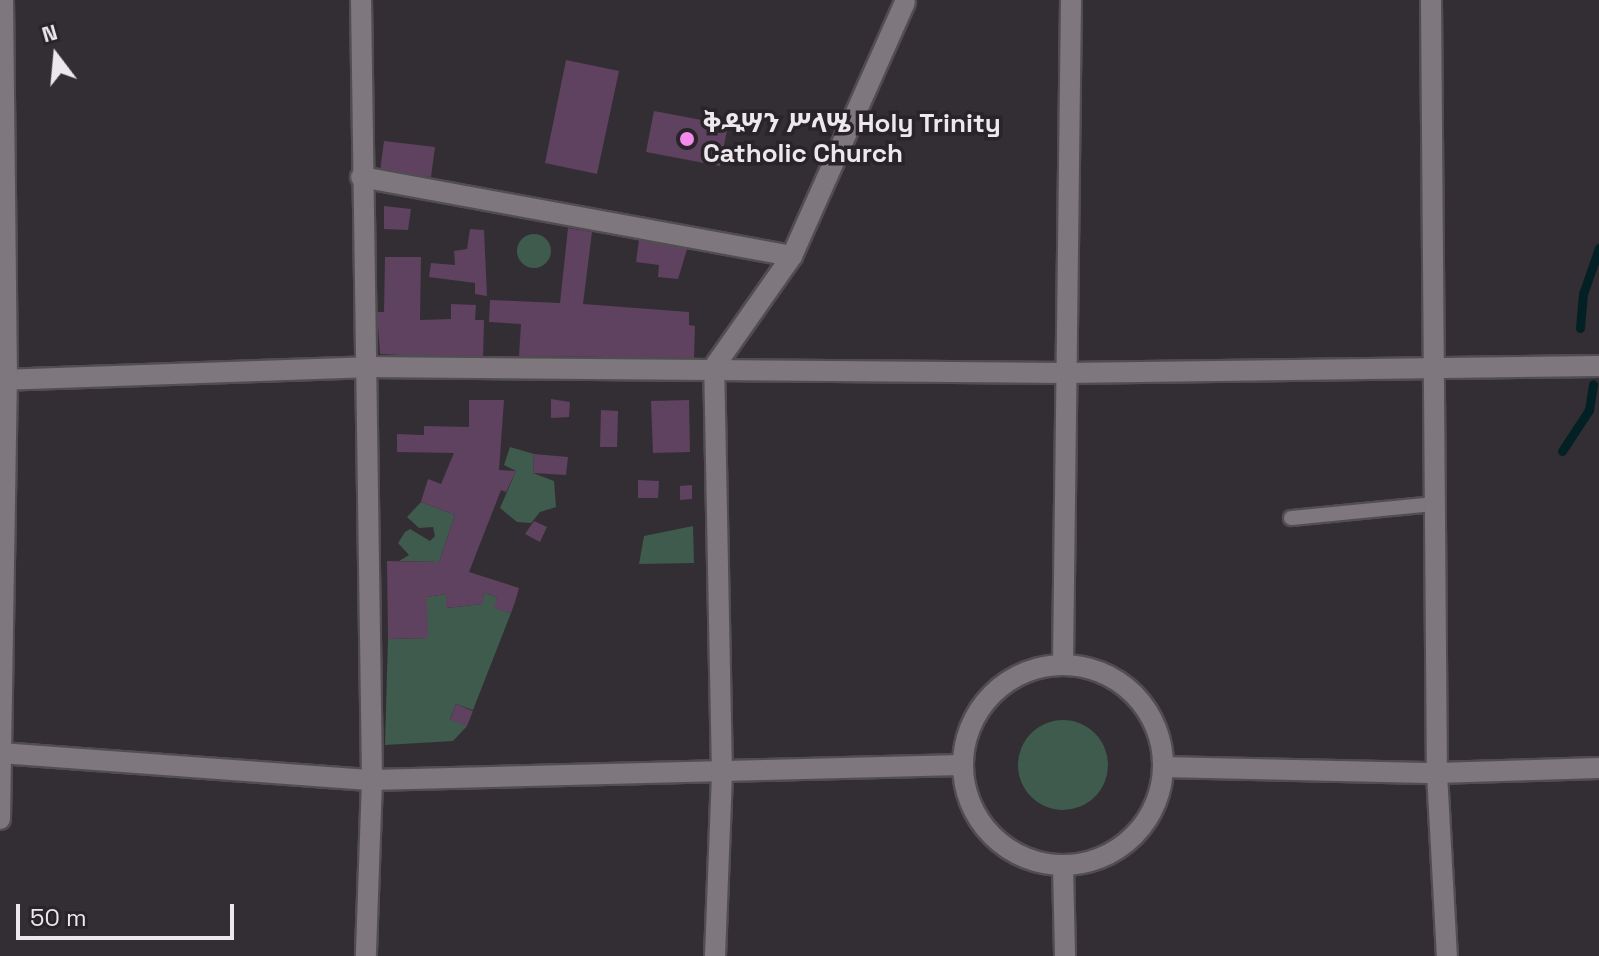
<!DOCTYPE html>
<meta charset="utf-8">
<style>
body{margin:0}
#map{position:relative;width:1599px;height:956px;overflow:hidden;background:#332e33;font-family:"Space Grotesk","Noto Sans Ethiopic",sans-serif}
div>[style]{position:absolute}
.green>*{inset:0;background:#3e5b4d}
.round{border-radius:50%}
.stream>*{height:9px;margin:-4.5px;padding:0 4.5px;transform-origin:4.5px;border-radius:4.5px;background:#032124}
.building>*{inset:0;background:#5e425f}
.roads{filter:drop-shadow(2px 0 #514d51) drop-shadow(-2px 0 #514d51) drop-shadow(0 2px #514d51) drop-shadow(0 -2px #514d51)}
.service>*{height:14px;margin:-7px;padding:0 7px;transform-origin:7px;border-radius:7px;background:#7e777e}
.minor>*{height:20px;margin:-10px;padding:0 10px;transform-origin:10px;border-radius:10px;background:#7e777e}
.tertiary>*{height:20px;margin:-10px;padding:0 10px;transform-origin:10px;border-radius:10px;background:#7e777e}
.tertiary>.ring{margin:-10px;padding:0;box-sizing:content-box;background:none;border:20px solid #7e777e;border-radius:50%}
.dots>*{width:22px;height:22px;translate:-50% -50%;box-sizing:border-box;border:4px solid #292429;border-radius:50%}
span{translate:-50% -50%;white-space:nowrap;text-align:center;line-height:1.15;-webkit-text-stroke:7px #292429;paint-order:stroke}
.poi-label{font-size:26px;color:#ece8ec;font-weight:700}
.left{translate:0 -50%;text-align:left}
.north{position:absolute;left:16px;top:16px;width:80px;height:80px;-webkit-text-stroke:6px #292429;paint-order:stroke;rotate:344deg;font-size:22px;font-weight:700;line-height:32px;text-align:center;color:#ece8ec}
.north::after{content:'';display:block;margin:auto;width:28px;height:36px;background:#ece8ec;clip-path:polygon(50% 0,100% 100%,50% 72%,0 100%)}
.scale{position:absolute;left:16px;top:904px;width:218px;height:36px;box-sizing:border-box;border:4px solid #ece8ec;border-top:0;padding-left:10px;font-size:24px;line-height:28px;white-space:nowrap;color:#ece8ec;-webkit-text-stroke:6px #292429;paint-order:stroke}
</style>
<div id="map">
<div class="green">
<div class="round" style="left:517px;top:234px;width:34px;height:34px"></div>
<div style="clip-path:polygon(510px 447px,534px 454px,533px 473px,554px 481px,556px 507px,540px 512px,531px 523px,517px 522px,500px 508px,516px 471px,504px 465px)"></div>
<div style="clip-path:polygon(421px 502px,455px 515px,439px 562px,399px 561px,409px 555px,398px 543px,405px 532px,410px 529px,430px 541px,435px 536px,433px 527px,419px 528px,407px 517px)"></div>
<div style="clip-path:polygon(693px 526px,694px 563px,639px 564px,644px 536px)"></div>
<div style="clip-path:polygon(484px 593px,497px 597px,495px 608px,511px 613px,473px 710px,456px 704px,450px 719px,467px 726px,453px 741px,385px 745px,388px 639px,427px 638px,427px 597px,446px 594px,447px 608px,482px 604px)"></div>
<div class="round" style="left:1018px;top:720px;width:90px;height:90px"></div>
</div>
<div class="stream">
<div style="left:1580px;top:328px;width:34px;rotate:-85deg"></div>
<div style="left:1583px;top:294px;width:49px;rotate:-70.8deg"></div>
<div style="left:1562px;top:451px;width:49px;rotate:-56.6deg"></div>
<div style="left:1589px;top:410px;width:26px;rotate:-81deg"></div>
</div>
<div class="building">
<div style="clip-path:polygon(566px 60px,619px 71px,597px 174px,545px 163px)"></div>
<div style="clip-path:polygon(654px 111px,728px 125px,720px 166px,646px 152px)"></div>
<div style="clip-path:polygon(384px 141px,435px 147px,431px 177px,380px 171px)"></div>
<div style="clip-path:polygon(384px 206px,411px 209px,408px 230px,384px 229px)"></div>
<div style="clip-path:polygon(568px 228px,592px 232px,583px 304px,689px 312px,689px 325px,695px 326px,694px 358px,519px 356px,521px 324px,489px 322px,490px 300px,560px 303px)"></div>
<div style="clip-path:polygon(470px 229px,484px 230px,487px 296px,475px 294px,475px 283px,429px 277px,431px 263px,455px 265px,454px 251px,467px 249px)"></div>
<div style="clip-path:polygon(639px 240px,688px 246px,678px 279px,658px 277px,659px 265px,636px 262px)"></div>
<div style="clip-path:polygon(385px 257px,421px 257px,420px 320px,451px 319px,451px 304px,476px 305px,475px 320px,484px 320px,483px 359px,380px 354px,377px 312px,384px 312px)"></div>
<div style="clip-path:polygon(551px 399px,570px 402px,569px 417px,551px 418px)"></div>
<div style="clip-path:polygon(469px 400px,504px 400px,499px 470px,516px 471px,506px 492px,501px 490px,469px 572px,519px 588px,515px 602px,511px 613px,494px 608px,497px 597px,484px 593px,483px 604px,446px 608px,446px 594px,427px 597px,428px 638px,388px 639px,387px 561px,439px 562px,455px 515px,421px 502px,428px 479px,441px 484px,454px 453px,397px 452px,397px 434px,424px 435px,424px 426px,469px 427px)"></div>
<div style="clip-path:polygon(689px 400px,690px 452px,653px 453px,651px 401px)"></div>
<div style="clip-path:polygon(601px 410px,618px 411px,617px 447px,600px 447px)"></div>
<div style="clip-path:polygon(534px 454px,568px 457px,566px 475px,533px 473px)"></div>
<div style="clip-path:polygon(638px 480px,659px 481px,658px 498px,638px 498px)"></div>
<div style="clip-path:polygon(692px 485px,692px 499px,680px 500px,680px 486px)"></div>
<div style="clip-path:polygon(534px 521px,547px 527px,540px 542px,525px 534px)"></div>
<div style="clip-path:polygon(456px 704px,473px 711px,467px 726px,450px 720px)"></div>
</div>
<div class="roads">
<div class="service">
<div style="left:1291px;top:518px;width:143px;rotate:-5.6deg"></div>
</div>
<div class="minor">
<div style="left:361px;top:0;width:780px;rotate:89.19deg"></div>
<div style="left:372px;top:780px;width:176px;rotate:92deg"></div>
<div style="left:1431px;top:0;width:773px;rotate:89.56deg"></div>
<div style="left:1437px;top:773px;width:183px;rotate:86.9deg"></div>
<div style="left:361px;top:177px;width:438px;rotate:10.4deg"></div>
<div style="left:0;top:380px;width:366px;rotate:-2deg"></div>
<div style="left:366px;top:367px;width:699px;rotate:0.49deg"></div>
<div style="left:1065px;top:373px;width:534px;rotate:-0.75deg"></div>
<div style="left:0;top:753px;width:373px;rotate:4.2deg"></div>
<div style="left:372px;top:780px;width:589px;rotate:-1.46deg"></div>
<div style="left:0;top:819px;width:439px;rotate:-89.1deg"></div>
<div style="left:7px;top:380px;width:380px;rotate:-90.6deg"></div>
<div style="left:1063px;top:866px;width:90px;rotate:88.7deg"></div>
<div style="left:715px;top:956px;width:181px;rotate:-87.8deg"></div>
<div style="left:722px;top:775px;width:408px;rotate:-91.1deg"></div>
<div style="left:714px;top:367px;width:136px;rotate:-54.9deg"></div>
<div style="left:792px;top:256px;width:278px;rotate:-66deg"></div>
</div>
<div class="tertiary">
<div style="left:1063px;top:664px;width:664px;rotate:-89.31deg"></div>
<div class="ring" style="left:963px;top:665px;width:180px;height:180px"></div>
<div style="left:1163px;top:767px;width:274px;rotate:1.3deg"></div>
<div style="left:1437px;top:773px;width:162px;rotate:-1.8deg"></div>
</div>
</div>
<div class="dots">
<div style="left:687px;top:139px;background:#f689ee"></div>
</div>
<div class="poi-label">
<span class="left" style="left:703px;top:139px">ቅዱሣን ሥላሤ Holy Trinity<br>Catholic Church</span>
</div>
<div class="north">N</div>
<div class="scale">50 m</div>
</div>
